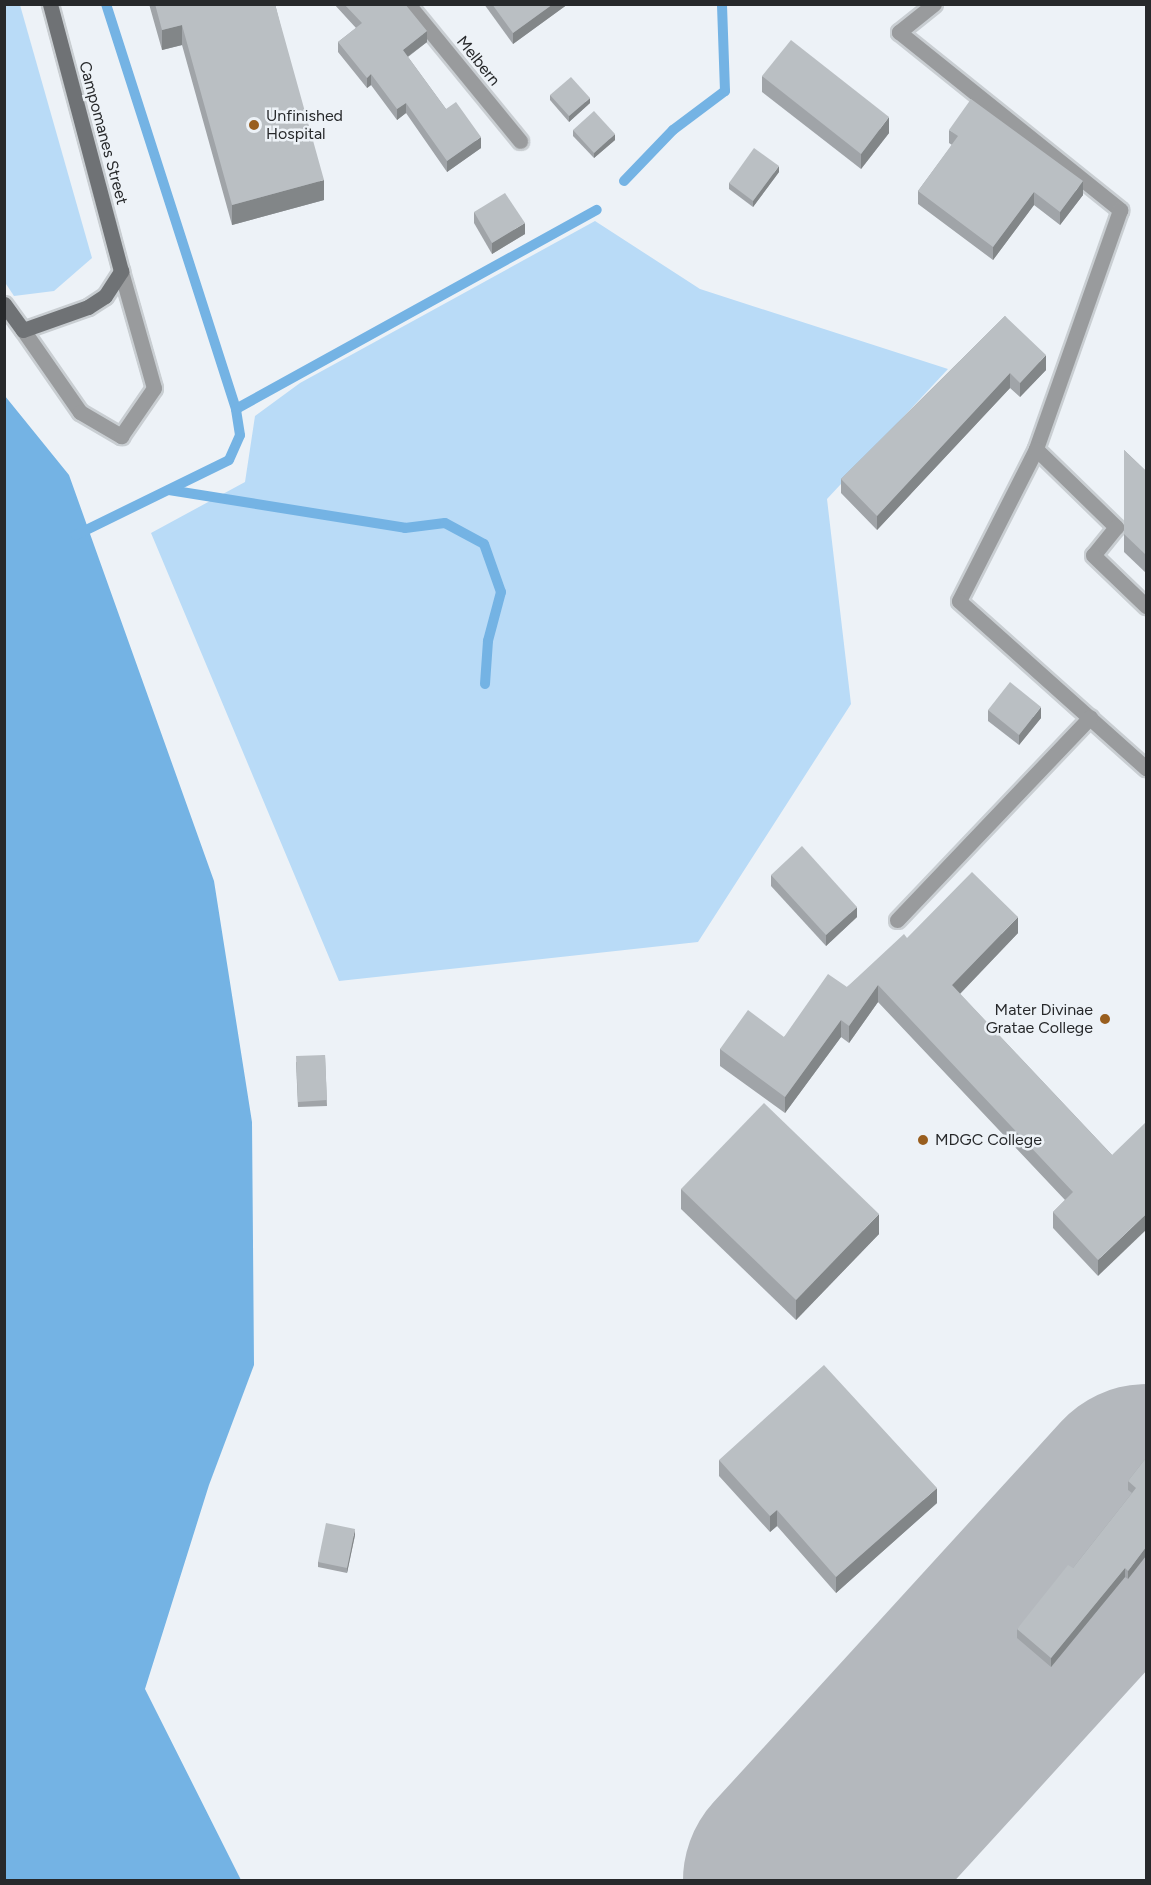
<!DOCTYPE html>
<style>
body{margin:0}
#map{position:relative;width:1151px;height:1885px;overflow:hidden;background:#edf2f7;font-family:Figtree,sans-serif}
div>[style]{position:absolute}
.green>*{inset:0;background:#b9dbf7}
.water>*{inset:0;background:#74b3e4}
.stream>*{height:10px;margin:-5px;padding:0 5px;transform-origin:5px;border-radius:5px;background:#74b3e4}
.runway>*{height:231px;margin:-115.5px;padding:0 115.5px;transform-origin:115.5px;border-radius:115.5px;background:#b4b8bd}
.roads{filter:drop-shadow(2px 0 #c9ced2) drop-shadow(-2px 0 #c9ced2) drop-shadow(0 2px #c9ced2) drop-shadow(0 -2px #c9ced2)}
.lane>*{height:15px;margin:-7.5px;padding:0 7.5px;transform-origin:7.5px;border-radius:7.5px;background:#999b9d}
.street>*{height:15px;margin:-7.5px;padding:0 7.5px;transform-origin:7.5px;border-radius:7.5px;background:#999b9d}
.secondary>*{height:15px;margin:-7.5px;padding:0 7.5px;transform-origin:7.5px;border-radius:7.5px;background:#6f7275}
.wall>*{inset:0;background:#a0a4a8}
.shaded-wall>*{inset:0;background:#828688}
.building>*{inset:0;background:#babfc3}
.dots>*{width:16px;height:16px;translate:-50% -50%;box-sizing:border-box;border:3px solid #edf2f7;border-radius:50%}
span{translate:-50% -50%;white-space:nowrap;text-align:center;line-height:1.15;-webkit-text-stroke:5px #edf2f7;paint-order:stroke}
.street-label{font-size:16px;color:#27292b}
.poi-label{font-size:16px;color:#27292b}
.left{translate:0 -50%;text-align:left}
.right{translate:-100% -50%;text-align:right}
.frame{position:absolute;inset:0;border:6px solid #27292b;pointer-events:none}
</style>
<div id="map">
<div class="green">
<div style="clip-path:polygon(5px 4px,20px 5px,92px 258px,54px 291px,14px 296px,4px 281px)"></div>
<div style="clip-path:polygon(595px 221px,700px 289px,948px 369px,827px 499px,851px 704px,698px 942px,339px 981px,151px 533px,245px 482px,255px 416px,300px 383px)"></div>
</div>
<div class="water">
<div style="clip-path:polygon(5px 396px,69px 475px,214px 881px,252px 1122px,254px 1365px,209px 1485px,145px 1689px,241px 1880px,5px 1880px)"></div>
</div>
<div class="stream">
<div style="left:106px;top:4px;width:425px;rotate:72.2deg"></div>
<div style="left:624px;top:181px;width:71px;rotate:-46.1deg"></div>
<div style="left:673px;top:130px;width:65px;rotate:-36.9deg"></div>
<div style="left:725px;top:91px;width:87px;rotate:-92deg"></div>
<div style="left:169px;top:490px;width:239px;rotate:9.1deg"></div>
<div style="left:405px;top:528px;width:40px;rotate:-7.1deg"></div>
<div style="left:445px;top:523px;width:44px;rotate:28.3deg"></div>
<div style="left:484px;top:544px;width:51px;rotate:70.5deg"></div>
<div style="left:501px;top:592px;width:51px;rotate:104.9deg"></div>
<div style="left:488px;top:641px;width:43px;rotate:94deg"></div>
<div style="left:76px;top:535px;width:170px;rotate:-26.1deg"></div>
<div style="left:229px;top:460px;width:27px;rotate:-66deg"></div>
<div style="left:240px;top:435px;width:26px;rotate:-99deg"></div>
<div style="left:236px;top:409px;width:412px;rotate:-28.9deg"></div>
</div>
<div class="runway">
<div style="left:798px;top:1880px;width:516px;rotate:-47.59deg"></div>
</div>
<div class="roads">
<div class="lane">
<div style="left:934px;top:4px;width:45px;rotate:141.3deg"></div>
<div style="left:899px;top:32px;width:284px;rotate:38.8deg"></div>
<div style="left:1120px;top:210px;width:253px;rotate:109.4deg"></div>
<div style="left:1036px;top:449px;width:170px;rotate:116.9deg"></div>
<div style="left:959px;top:601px;width:251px;rotate:41.8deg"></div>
<div style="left:23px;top:330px;width:100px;rotate:55.2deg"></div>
<div style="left:80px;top:412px;width:48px;rotate:30.3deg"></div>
<div style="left:121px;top:436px;width:58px;rotate:-55.5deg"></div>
<div style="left:154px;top:388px;width:122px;rotate:-105.8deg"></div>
<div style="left:1036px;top:449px;width:112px;rotate:44.3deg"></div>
<div style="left:1116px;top:527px;width:36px;rotate:129deg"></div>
<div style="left:1093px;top:555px;width:74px;rotate:43.9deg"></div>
<div style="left:897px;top:920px;width:280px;rotate:-46.4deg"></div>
</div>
<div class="street">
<div style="left:408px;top:4px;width:177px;rotate:50.7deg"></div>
</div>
<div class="secondary">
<div style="left:4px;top:304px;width:32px;rotate:54deg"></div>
<div style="left:23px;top:330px;width:69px;rotate:-19.5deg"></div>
<div style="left:88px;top:307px;width:20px;rotate:-33deg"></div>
<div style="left:105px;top:296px;width:30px;rotate:-57deg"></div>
<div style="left:121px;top:271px;width:276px;rotate:-104.9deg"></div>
</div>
</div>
<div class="wall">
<div style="clip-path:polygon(149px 4px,275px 4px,324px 200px,232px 225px,182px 45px,162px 50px)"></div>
<div style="clip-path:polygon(334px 4px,405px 4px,427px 42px,408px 57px,446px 109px,481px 148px,447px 172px,406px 113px,397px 120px,371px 85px,367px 88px,338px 52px,338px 42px,356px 28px)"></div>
<div style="clip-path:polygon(484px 4px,568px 4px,513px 44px)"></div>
<div style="clip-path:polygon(762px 76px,889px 133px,861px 169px,762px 92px)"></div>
<div style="clip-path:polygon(550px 95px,590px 103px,569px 122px,550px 100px)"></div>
<div style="clip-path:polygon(573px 130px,615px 140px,594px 158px,573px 136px)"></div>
<div style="clip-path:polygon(949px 130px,1083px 195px,1060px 225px,1034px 205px,993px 260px,918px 204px,918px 191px,952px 145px,949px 143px)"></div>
<div style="clip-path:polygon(779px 172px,753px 207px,729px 189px,729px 183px)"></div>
<div style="clip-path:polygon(474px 212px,525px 234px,492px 254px,474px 223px)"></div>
<div style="clip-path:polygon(1005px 316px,1046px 370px,1020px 397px,1010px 388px,877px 530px,841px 493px,841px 479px)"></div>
<div style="clip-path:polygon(1124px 450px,1146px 471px,1146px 573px,1124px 552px)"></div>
<div style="clip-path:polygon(988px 710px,1041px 718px,1019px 745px,988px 721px)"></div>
<div style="clip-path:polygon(771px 875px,857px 917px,826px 946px,771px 886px)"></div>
<div style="clip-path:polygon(1018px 933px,960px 994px,1112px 1155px,1098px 1276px,1053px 1228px,1053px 1212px,1065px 1200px,878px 1002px,849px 1043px,841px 1037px,785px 1113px,720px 1066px,720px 1049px,784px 1037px,847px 987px,907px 938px)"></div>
<div style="clip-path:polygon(325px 1055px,327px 1106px,298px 1107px,296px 1062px)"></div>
<div style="clip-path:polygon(681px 1189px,879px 1234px,796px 1320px,681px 1209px)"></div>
<div style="clip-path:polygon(1146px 1458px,1128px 1579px,1125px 1577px,1051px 1667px,1017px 1638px,1017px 1629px,1073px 1568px,1132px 1493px,1128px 1490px,1128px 1481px)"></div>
<div style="clip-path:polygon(719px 1460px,937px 1503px,836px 1593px,777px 1526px,770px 1532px,719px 1476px)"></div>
<div style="clip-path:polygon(355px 1535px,347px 1573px,318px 1567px,318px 1562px)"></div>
</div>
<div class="shaded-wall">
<div style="clip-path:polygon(553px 4px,568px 4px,513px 44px,513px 33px)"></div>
<div style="clip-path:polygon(182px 25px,182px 45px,162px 50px,162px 30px)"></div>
<div style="clip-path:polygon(427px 31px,427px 42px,403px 60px,403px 50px)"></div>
<div style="clip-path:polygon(371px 74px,371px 85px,367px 88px,367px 78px)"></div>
<div style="clip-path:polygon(590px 98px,590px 103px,569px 122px,569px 116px)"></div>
<div style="clip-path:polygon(406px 103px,406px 113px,397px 120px,397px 109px)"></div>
<div style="clip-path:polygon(889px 117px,889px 133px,861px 169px,861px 154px)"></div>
<div style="clip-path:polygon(615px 134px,615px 140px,594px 158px,594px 153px)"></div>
<div style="clip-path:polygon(481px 137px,481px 148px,447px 172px,447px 161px)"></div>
<div style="clip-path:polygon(779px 166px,779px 172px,753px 207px,753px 201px)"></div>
<div style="clip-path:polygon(324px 180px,324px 200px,232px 225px,232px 205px)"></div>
<div style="clip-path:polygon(1083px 181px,1083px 195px,1060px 225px,1060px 212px)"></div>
<div style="clip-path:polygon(1034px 192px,1034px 205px,993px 260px,993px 247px)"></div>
<div style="clip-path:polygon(525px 223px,525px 234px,492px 254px,492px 243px)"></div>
<div style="clip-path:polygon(1046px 355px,1046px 370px,1020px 397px,1020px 383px)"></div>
<div style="clip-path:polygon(1010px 373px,1010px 388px,877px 530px,877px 516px)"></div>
<div style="clip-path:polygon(1041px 707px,1041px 718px,1019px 745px,1019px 735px)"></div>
<div style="clip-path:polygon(857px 907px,857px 917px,826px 946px,826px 935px)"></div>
<div style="clip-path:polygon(1018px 917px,1018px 933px,952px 1002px,952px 985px)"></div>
<div style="clip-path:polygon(878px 985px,878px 1002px,849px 1043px,849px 1026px)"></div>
<div style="clip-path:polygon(841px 1020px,841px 1037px,785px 1113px,785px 1097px)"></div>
<div style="clip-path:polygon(879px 1214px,879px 1234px,796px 1320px,796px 1300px)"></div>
<div style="clip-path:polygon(1146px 1214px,1146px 1230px,1098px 1276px,1098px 1260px)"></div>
<div style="clip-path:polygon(937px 1488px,937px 1503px,836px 1593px,836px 1577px)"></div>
<div style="clip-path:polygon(777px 1510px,777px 1526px,770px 1532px,770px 1516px)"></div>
<div style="clip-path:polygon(355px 1529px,355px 1535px,347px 1573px,347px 1568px)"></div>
<div style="clip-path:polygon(1146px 1547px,1146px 1556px,1128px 1579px,1128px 1571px)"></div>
<div style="clip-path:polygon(1125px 1568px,1125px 1577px,1051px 1667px,1051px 1658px)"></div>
</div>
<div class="building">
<div style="clip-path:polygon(155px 4px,275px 4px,324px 180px,232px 205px,182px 25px,162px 30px)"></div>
<div style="clip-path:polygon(344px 4px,405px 4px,427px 31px,403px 50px,446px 109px,456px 102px,481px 137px,447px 161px,406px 103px,397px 109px,371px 74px,367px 78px,338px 42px,362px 23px)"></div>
<div style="clip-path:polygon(492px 4px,553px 4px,513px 33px)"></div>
<div style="clip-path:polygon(791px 40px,889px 117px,861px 154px,762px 76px)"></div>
<div style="clip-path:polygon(571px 77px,590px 98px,569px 116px,550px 95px)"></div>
<div style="clip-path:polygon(971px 99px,1083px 181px,1060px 212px,1034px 192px,993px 247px,918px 191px,958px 136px,949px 130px)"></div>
<div style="clip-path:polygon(594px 111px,615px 134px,594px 153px,573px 130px)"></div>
<div style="clip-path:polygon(754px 148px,779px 166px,753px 201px,729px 183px)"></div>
<div style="clip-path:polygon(505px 193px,525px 223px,492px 243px,474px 212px)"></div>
<div style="clip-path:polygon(1005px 316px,1046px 355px,1020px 383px,1010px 373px,877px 516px,841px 479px)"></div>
<div style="clip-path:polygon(1124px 450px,1146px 471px,1146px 555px,1124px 534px)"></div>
<div style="clip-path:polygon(1010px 682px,1041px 707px,1019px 735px,988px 710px)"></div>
<div style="clip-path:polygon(802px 846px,857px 907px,826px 935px,771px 875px)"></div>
<div style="clip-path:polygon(972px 872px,1018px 917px,952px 985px,1112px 1155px,1146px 1122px,1146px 1214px,1098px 1260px,1053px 1212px,1073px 1192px,878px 985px,849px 1026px,841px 1020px,785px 1097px,720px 1049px,748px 1010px,784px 1037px,828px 974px,847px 987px,904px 934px,907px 938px)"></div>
<div style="clip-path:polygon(325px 1055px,327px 1100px,298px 1102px,296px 1056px)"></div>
<div style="clip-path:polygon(764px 1103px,879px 1214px,796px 1300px,681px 1189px)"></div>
<div style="clip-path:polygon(824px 1365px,937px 1488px,836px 1577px,777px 1510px,770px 1516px,719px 1460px)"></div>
<div style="clip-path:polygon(1146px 1458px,1146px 1547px,1128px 1571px,1125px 1568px,1051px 1658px,1017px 1629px,1068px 1565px,1073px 1568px,1136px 1488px,1128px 1481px)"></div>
<div style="clip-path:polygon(326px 1523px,355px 1529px,347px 1568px,318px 1562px)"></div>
</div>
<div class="dots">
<div style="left:254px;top:125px;background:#995e1e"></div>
<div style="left:1105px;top:1019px;background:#995e1e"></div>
<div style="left:923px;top:1140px;background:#995e1e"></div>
</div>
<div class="street-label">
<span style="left:478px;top:61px;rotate:51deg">Melbern</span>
<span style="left:103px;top:133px;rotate:75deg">Campomanes Street</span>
</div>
<div class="poi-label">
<span class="left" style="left:266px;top:125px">Unfinished<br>Hospital</span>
<span class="right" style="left:1093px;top:1019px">Mater Divinae<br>Gratae College</span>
<span class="left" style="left:935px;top:1140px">MDGC College</span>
</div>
<div class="frame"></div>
</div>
